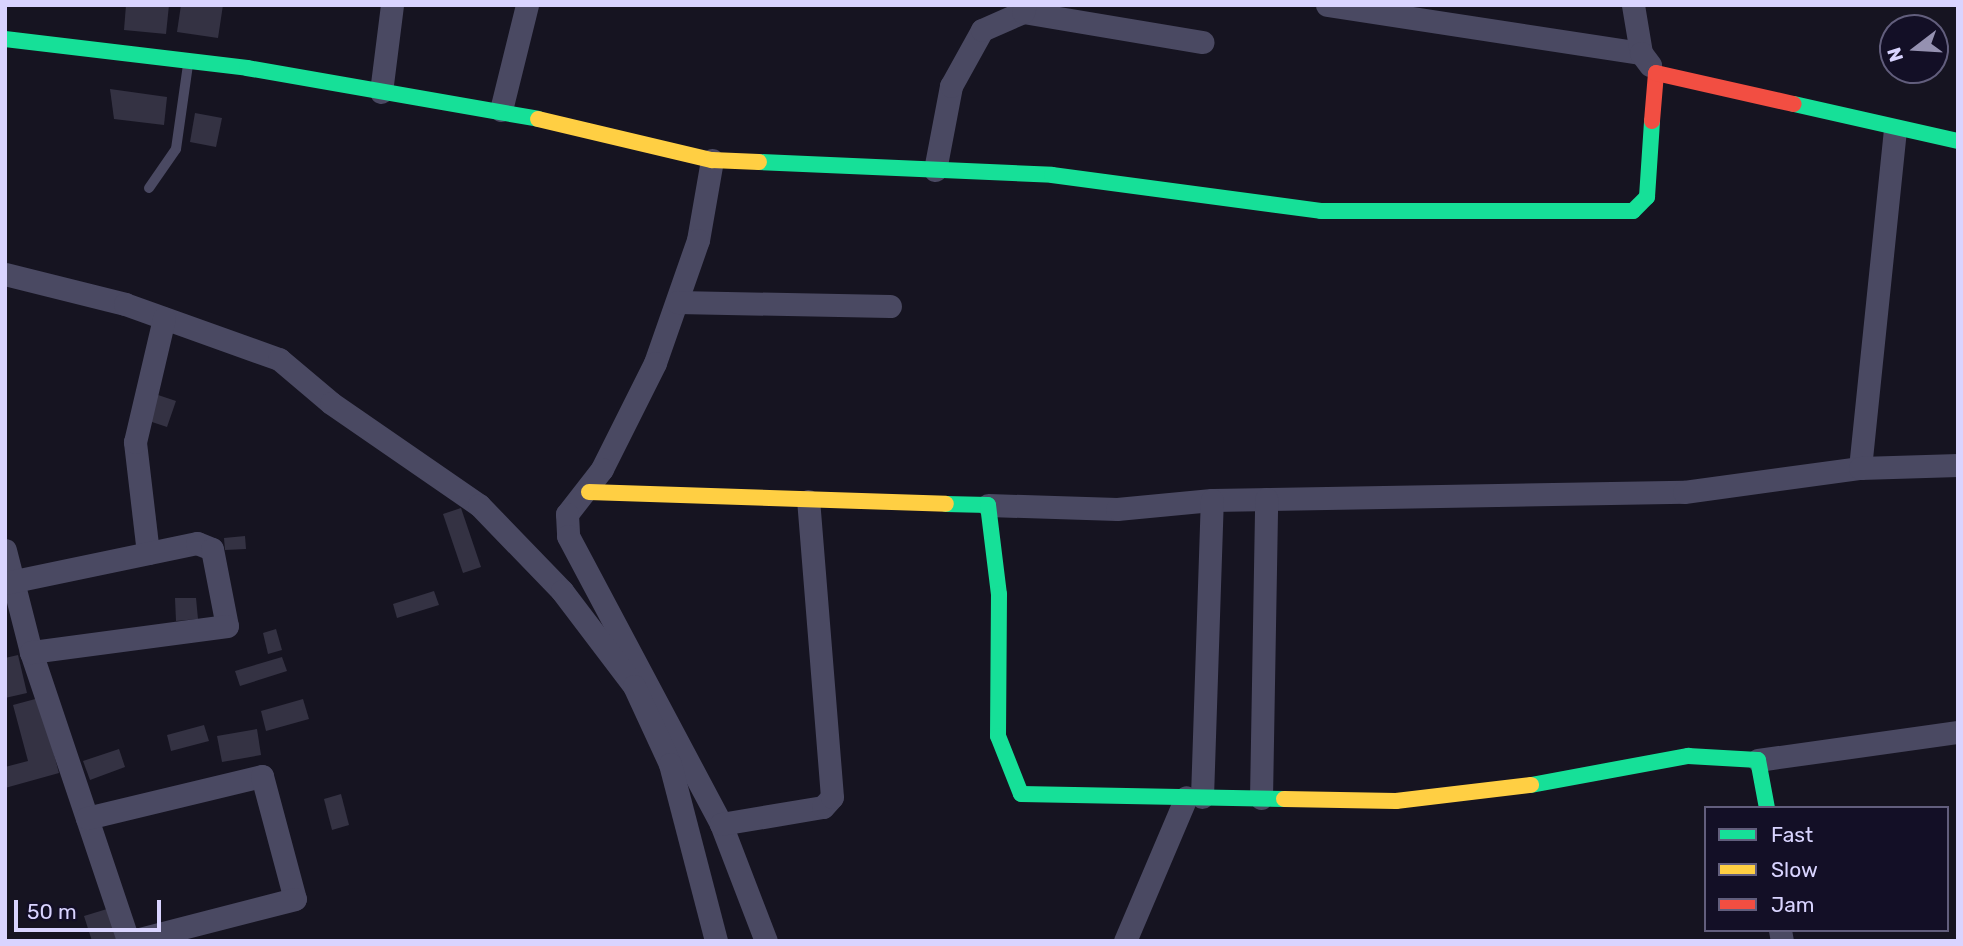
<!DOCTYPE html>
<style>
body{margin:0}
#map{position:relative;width:1963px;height:946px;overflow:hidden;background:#161421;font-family:Rubik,sans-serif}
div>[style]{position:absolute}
.building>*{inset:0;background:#343243}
.lane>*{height:10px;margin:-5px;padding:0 5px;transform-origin:5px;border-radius:5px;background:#4a4962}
.street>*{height:23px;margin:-11.5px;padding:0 11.5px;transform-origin:11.5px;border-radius:11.5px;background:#4a4962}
.fast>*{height:16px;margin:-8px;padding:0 8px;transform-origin:8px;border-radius:8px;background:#16e098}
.slow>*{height:16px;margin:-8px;padding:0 8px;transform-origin:8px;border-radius:8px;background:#ffcf43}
.jam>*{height:16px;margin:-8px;padding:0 8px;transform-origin:8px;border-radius:8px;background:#f24e42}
span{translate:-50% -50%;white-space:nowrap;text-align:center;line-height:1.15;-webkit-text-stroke:6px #130f26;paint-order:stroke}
.frame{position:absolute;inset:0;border:7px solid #d9d4ff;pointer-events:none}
.legend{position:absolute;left:1704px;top:806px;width:245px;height:126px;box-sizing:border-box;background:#130f26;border:2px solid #625e7d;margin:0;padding:9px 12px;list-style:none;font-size:21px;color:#d9d4ff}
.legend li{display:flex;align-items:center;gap:14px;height:35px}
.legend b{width:35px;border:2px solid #625e7d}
.north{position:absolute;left:1879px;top:14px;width:70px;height:70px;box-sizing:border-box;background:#130f26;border:2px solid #625e7d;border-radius:50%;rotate:253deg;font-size:19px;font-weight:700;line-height:28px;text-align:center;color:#d9d4ff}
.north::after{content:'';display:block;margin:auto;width:24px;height:32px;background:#9591b1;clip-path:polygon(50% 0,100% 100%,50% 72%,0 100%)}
.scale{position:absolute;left:14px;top:900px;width:147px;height:32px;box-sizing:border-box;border:4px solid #d9d4ff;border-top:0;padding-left:9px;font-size:21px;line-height:24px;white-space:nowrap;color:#d9d4ff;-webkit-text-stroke:5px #130f26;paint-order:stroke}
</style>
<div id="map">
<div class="building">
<div style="clip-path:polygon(126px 5px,169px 5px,166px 34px,124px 30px)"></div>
<div style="clip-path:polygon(181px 5px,223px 5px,218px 38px,177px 32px)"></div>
<div style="clip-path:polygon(110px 89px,167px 97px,164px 125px,114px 119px)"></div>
<div style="clip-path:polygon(195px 113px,222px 118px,216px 147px,190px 142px)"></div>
<div style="clip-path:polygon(158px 395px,176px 401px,167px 427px,149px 421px)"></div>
<div style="clip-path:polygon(461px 508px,481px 567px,463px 573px,443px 514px)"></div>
<div style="clip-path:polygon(245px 536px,246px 549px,225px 550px,224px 538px)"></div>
<div style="clip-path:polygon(434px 591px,439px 605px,397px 618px,393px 604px)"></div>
<div style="clip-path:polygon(175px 598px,196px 598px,198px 619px,176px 621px)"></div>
<div style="clip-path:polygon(276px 629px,282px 650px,268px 654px,263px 633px)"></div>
<div style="clip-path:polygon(18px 655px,27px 693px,5px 698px,5px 658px)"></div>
<div style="clip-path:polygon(282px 657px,287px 671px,240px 686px,235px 671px)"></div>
<div style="clip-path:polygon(39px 698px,59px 773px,5px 788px,5px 767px,28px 761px,13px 705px)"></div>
<div style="clip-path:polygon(303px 699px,309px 719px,266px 731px,261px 711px)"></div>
<div style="clip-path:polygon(204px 725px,209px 741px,171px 751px,167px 735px)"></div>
<div style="clip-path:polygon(257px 729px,261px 755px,222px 762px,217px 736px)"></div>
<div style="clip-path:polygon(119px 749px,125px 767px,90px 780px,83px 761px)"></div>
<div style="clip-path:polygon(341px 794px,349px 825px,332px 830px,324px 799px)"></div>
<div style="clip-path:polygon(107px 909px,117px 941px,92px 941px,84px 916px)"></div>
</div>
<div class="lane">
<div style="left:149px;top:188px;width:47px;rotate:-55.3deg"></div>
<div style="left:176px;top:149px;width:85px;rotate:-81.9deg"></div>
</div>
<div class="street">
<div style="left:1327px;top:5px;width:318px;rotate:8.7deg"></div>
<div style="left:1633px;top:5px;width:49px;rotate:80.5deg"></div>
<div style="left:1641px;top:53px;width:15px;rotate:53deg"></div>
<div style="left:1023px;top:12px;width:182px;rotate:9.5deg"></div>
<div style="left:381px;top:92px;width:88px;rotate:-82.8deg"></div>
<div style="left:501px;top:110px;width:108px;rotate:-76.1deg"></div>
<div style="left:712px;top:160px;width:81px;rotate:99.9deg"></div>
<div style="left:698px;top:240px;width:130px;rotate:109.3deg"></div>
<div style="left:655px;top:363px;width:119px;rotate:116.6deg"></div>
<div style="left:602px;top:469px;width:57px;rotate:127.9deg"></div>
<div style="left:567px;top:514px;width:22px;rotate:87deg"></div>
<div style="left:568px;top:536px;width:326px;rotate:62deg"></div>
<div style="left:721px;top:824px;width:125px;rotate:69deg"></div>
<div style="left:935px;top:170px;width:86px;rotate:-79.2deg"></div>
<div style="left:951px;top:86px;width:64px;rotate:-61deg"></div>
<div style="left:982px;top:30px;width:45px;rotate:-23.7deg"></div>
<div style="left:1023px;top:12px;width:7px;rotate:-74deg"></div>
<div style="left:5px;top:274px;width:124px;rotate:14deg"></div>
<div style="left:125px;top:304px;width:164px;rotate:19.7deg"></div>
<div style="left:279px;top:359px;width:68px;rotate:40.2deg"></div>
<div style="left:331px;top:403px;width:180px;rotate:34.6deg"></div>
<div style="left:479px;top:505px;width:120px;rotate:46deg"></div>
<div style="left:562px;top:591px;width:119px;rotate:52.8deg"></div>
<div style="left:634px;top:686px;width:86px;rotate:65.2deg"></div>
<div style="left:670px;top:764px;width:183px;rotate:75.4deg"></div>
<div style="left:677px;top:302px;width:213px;rotate:1.1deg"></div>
<div style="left:1860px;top:468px;width:338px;rotate:-84.1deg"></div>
<div style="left:988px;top:505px;width:129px;rotate:1.8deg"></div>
<div style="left:1117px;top:509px;width:95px;rotate:-5.4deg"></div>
<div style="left:1212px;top:500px;width:472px;rotate:-1deg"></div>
<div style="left:1684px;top:492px;width:178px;rotate:-7.8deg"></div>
<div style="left:1860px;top:468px;width:98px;rotate:-1.8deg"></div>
<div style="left:5px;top:550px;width:105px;rotate:75.7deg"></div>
<div style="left:31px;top:652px;width:305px;rotate:71.4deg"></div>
<div style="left:148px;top:553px;width:112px;rotate:-96.7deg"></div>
<div style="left:135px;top:442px;width:127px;rotate:-76.8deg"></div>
<div style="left:5px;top:583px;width:196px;rotate:-11.8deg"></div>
<div style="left:197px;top:543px;width:16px;rotate:22deg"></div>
<div style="left:212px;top:549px;width:78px;rotate:79deg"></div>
<div style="left:227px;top:626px;width:198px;rotate:172.4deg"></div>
<div style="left:1758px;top:760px;width:202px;rotate:-8deg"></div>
<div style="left:1202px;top:797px;width:297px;rotate:-88.1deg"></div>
<div style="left:1261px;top:798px;width:299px;rotate:-89deg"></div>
<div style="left:87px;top:818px;width:180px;rotate:-13.5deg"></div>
<div style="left:262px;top:776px;width:127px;rotate:75deg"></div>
<div style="left:295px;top:899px;width:169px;rotate:165.6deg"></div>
<div style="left:721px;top:824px;width:103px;rotate:-9.5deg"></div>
<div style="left:823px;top:807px;width:13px;rotate:-48deg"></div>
<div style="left:832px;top:797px;width:297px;rotate:-94.6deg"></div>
<div style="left:1780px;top:930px;width:11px;rotate:80deg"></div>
<div style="left:1125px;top:941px;width:156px;rotate:-67deg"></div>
</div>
<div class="fast">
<div style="left:5px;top:39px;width:244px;rotate:6.8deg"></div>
<div style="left:247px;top:68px;width:295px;rotate:9.9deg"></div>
<div style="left:1794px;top:104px;width:168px;rotate:12.7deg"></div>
<div style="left:759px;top:162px;width:293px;rotate:2.5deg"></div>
<div style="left:1052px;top:175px;width:271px;rotate:7.6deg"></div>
<div style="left:1321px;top:211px;width:312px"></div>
<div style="left:1633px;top:211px;width:20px;rotate:-45deg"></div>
<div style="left:1647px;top:197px;width:76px;rotate:-86.2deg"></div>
<div style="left:946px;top:504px;width:42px;rotate:1.4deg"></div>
<div style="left:988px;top:505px;width:90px;rotate:83deg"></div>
<div style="left:999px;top:594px;width:142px;rotate:90.4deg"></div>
<div style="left:998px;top:736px;width:62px;rotate:68.4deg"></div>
<div style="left:1021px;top:794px;width:263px;rotate:1.1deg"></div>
<div style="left:1531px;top:785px;width:160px;rotate:-10.5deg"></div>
<div style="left:1688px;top:756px;width:70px;rotate:3.3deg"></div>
<div style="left:1758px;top:760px;width:49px;rotate:79.4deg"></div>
</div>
<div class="slow">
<div style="left:538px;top:119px;width:179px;rotate:13.3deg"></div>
<div style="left:712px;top:160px;width:47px;rotate:2.4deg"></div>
<div style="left:589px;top:492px;width:357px;rotate:1.9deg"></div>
<div style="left:1284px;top:799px;width:112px;rotate:1deg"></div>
<div style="left:1396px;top:801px;width:136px;rotate:-6.8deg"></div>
</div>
<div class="jam">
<div style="left:1652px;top:121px;width:48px;rotate:-85.2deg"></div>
<div style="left:1656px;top:73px;width:141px;rotate:12.7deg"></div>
</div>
<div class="frame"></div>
<ul class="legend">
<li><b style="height:9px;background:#16e098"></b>Fast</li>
<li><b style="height:9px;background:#ffcf43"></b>Slow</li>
<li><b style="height:9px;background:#f24e42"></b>Jam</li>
</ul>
<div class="north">N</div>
<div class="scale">50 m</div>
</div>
